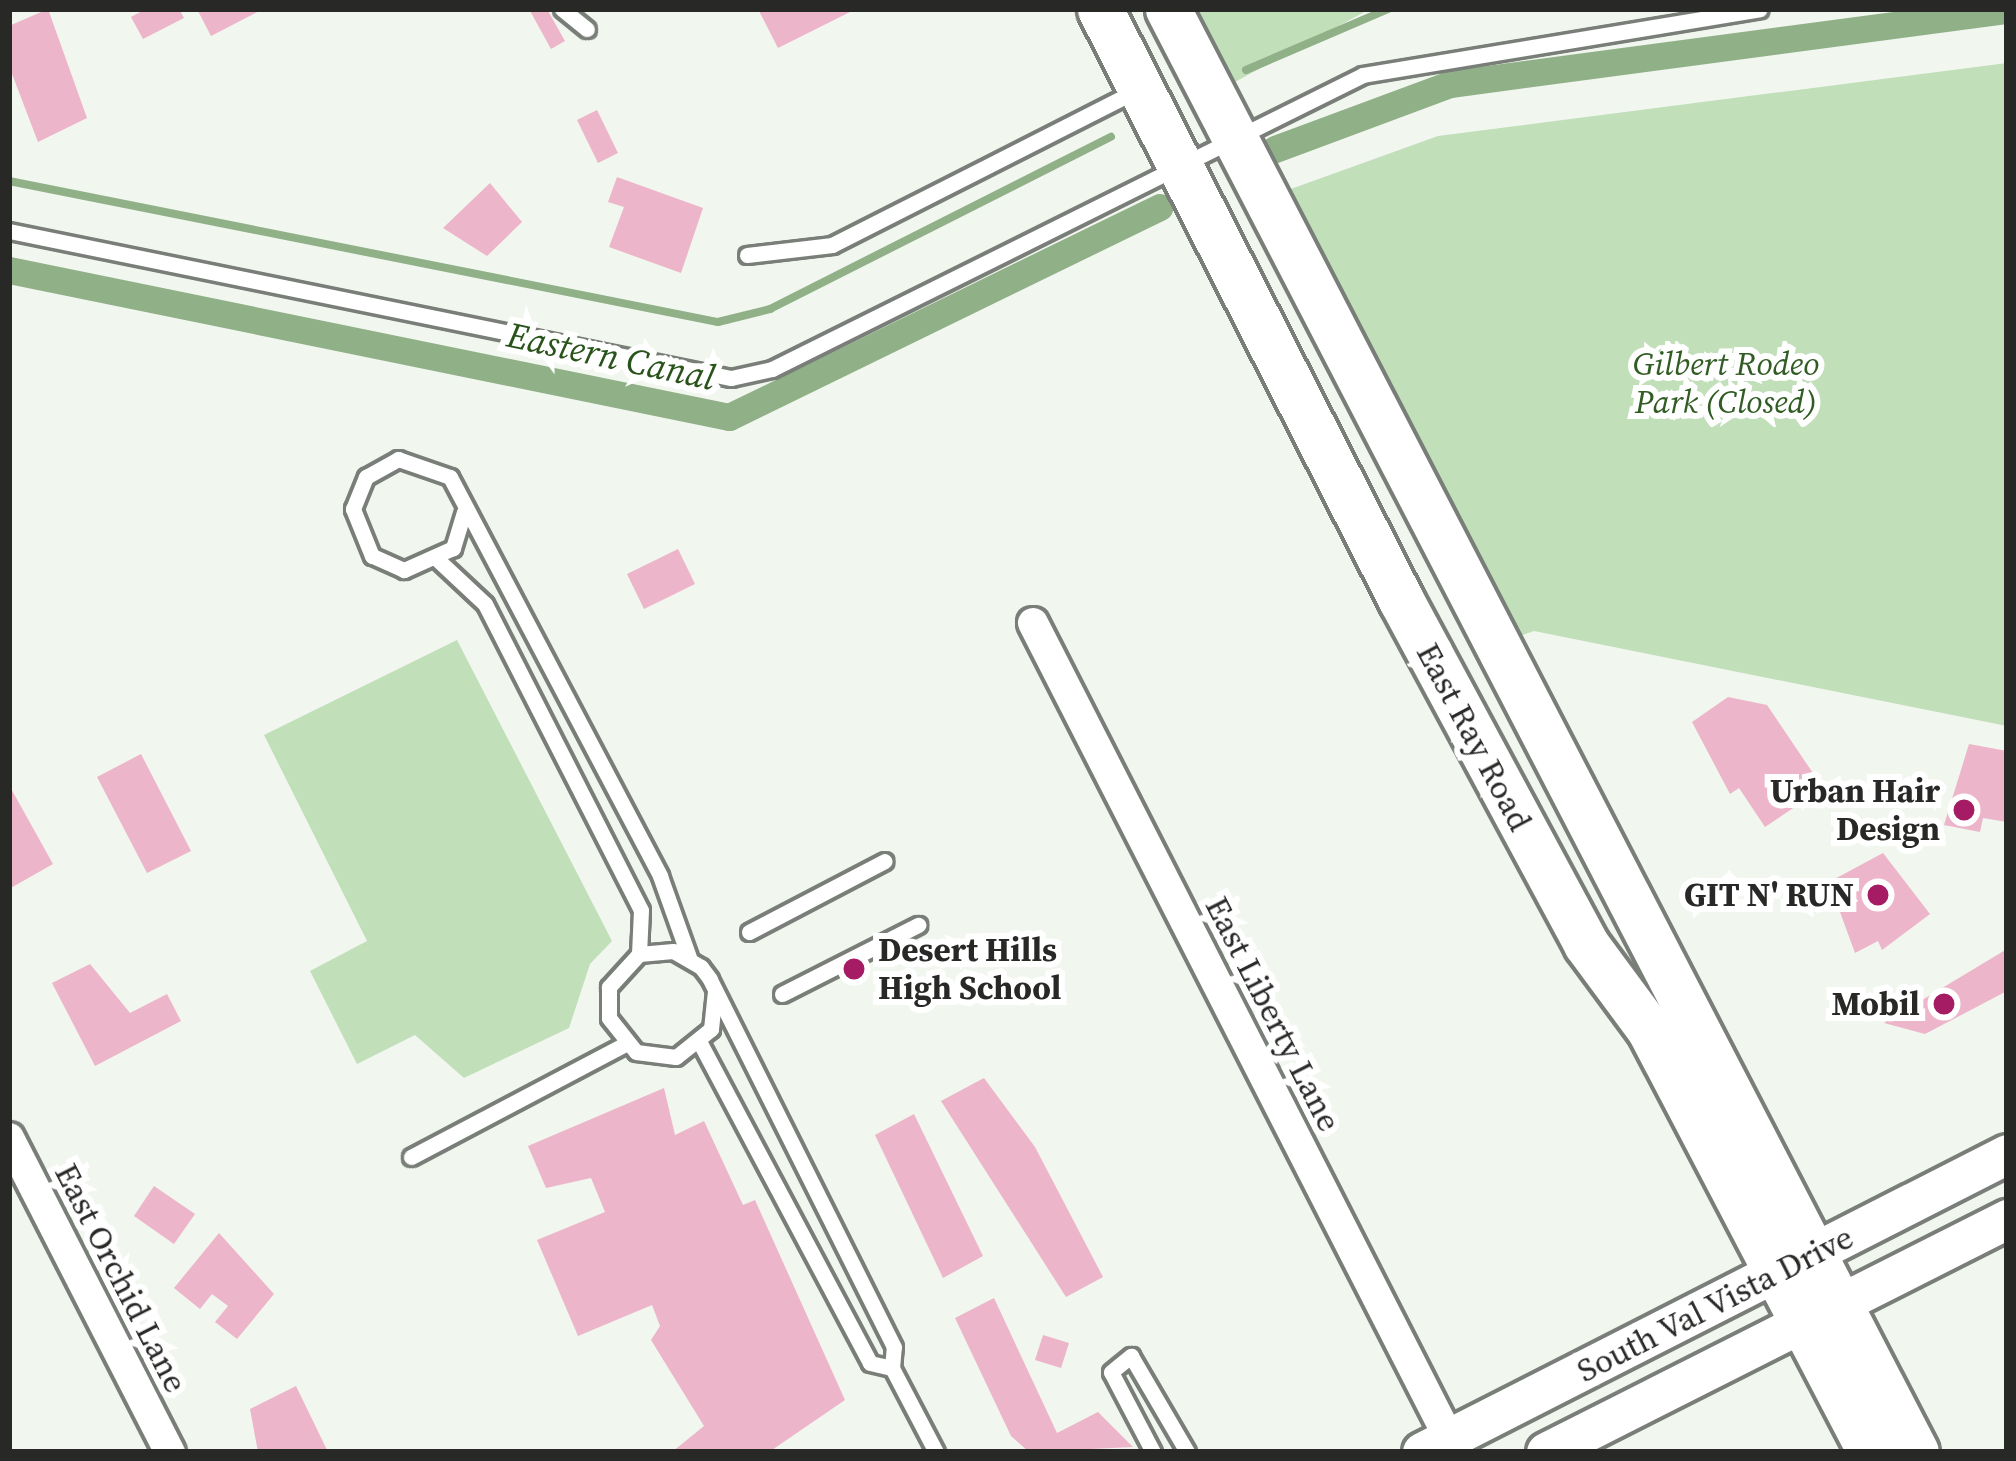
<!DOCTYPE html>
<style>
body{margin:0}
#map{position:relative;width:2016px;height:1461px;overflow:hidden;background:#f1f6ef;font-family:"Source Serif 4",serif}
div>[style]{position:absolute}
.green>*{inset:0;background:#c1dfb9}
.stream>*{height:8px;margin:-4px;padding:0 4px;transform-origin:4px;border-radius:4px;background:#90b087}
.canal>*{height:27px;margin:-13.5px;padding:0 13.5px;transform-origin:13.5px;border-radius:13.5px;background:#90b087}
.building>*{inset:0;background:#edb5ca}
.roads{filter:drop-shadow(3px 0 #797e78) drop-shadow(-3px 0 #797e78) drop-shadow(0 3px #797e78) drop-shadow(0 -3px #797e78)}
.service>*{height:15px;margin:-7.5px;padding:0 7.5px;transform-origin:7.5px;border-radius:7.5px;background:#fff}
.minor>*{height:30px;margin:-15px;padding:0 15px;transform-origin:15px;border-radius:15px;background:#fff}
.secondary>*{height:39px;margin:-19.5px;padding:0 19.5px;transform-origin:19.5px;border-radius:19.5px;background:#fff}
.primary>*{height:45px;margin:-22.5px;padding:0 22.5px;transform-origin:22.5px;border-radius:22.5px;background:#fff}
.dots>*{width:33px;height:33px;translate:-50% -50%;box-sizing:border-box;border:6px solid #fff;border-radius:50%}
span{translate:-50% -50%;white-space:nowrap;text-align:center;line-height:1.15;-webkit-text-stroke:12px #fff;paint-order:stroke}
.park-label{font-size:33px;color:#315c23;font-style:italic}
.street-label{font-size:33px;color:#282927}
.poi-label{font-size:33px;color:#282927;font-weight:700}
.right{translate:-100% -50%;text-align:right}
.left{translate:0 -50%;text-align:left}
.water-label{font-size:36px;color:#28531a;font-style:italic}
.frame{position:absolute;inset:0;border:12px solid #282927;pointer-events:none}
</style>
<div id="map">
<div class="green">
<div style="clip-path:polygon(1192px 9px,1370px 9px,1233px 83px)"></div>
<div style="clip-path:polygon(2007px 63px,2007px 726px,1534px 631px,1514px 638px,1288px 190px,1438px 136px)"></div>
<div style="clip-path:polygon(457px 640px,612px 941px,590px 964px,569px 1028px,464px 1078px,415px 1035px,357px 1064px,310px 971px,367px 941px,264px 735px)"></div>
</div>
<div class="stream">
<div style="left:1246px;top:70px;width:155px;rotate:-23.2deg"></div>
<div style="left:9px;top:181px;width:723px;rotate:11.25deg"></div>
<div style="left:718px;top:322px;width:54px;rotate:-14deg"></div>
<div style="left:770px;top:309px;width:382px;rotate:-26.8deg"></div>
</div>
<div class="canal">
<div style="left:1275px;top:149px;width:187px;rotate:-20.4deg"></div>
<div style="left:1450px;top:84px;width:562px;rotate:-7.57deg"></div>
<div style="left:9px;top:270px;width:735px;rotate:11.54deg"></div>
<div style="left:729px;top:417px;width:479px;rotate:-26deg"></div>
</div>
<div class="building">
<div style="clip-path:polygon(48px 9px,87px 118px,38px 142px,9px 66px,9px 26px)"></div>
<div style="clip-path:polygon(146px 9px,179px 9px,184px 18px,143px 39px,131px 17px)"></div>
<div style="clip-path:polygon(197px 9px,263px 9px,211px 36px)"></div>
<div style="clip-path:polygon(529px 9px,547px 9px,565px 41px,551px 49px)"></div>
<div style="clip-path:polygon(758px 9px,856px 9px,778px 48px)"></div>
<div style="clip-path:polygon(597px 110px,618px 153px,598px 163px,577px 120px)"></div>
<div style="clip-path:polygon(617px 177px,703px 208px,681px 273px,609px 247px,624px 207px,608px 202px)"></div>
<div style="clip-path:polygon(490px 183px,522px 222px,487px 256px,443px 228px)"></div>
<div style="clip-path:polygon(678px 549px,695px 584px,644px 609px,627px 574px)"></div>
<div style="clip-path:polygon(1728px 697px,1767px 705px,1823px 788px,1765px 827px,1739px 788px,1730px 794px,1692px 722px)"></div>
<div style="clip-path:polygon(1969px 744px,2007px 751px,2007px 822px,1983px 818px,1980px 832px,1944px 825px)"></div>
<div style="clip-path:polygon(141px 754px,191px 851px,147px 873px,97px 777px)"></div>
<div style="clip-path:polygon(9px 785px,53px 864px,9px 889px)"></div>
<div style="clip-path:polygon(1883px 853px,1930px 914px,1882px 950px,1878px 941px,1855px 953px,1829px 882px)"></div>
<div style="clip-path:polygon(2007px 949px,2007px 991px,1925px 1034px,1884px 1023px)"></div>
<div style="clip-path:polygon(90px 964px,130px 1013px,167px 994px,181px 1021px,95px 1066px,52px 983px)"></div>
<div style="clip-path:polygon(984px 1078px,1035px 1147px,1103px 1277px,1066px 1297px,941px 1101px)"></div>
<div style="clip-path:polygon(664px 1088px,675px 1135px,704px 1121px,743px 1205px,755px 1200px,845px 1400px,769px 1452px,672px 1452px,704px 1426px,651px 1340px,660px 1326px,652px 1305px,578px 1336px,537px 1240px,605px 1212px,591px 1178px,546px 1188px,528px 1146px)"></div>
<div style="clip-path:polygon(914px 1114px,983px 1256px,943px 1278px,875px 1135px)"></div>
<div style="clip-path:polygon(154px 1186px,195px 1214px,174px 1244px,134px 1216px)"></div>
<div style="clip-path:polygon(219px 1233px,274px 1294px,237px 1339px,215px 1322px,228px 1306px,212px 1294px,200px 1309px,174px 1288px)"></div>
<div style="clip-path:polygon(994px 1298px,1057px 1433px,1098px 1412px,1133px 1447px,1029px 1452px,1011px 1436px,955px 1318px)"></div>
<div style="clip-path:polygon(1043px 1335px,1069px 1343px,1061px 1368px,1035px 1360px)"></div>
<div style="clip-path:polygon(296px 1386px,328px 1452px,258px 1452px,250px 1409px)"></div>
</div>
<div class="roads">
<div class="service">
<div style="left:562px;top:9px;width:32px;rotate:39deg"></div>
<div style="left:9px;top:231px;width:737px;rotate:11.51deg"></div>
<div style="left:731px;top:378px;width:42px;rotate:-12.4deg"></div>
<div style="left:772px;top:369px;width:660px;rotate:-26.45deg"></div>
<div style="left:1363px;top:75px;width:402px;rotate:-9.4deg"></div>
<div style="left:747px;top:255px;width:86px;rotate:-6.7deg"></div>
<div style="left:832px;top:245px;width:342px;rotate:-26.9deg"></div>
<div style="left:464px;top:512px;width:38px;rotate:107deg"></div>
<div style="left:453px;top:548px;width:54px;rotate:155.8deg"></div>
<div style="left:404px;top:570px;width:35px;rotate:-156deg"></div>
<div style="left:372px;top:556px;width:51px;rotate:-112deg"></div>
<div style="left:353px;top:509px;width:35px;rotate:-68deg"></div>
<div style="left:366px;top:477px;width:37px;rotate:-29deg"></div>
<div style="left:398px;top:459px;width:55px;rotate:19.1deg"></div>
<div style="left:450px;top:477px;width:451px;rotate:62.2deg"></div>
<div style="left:660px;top:876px;width:86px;rotate:70.3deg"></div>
<div style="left:439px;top:561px;width:63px;rotate:43.1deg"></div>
<div style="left:485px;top:604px;width:343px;rotate:63deg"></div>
<div style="left:641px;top:910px;width:44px;rotate:92.6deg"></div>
<div style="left:749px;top:932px;width:153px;rotate:-27.6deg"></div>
<div style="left:782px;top:994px;width:153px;rotate:-26.9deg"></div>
<div style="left:700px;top:1043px;width:362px;rotate:62deg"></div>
<div style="left:870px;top:1363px;width:23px;rotate:13deg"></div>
<div style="left:892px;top:1368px;width:21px;rotate:-85deg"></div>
<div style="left:894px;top:1347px;width:411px;rotate:-116.6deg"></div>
<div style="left:710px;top:979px;width:15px;rotate:-127deg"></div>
<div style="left:701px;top:967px;width:32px;rotate:-150deg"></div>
<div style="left:673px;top:951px;width:34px;rotate:175deg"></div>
<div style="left:639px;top:954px;width:45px;rotate:132.3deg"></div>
<div style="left:609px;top:987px;width:31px;rotate:90deg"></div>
<div style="left:609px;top:1018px;width:43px;rotate:51.5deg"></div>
<div style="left:636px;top:1052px;width:40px;rotate:7.1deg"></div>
<div style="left:676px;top:1057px;width:45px;rotate:-38.7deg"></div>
<div style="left:711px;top:1029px;width:36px;rotate:-84deg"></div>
<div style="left:411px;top:1157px;width:242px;rotate:-27.8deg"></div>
<div style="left:892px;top:1368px;width:95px;rotate:62.4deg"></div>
<div style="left:1153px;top:1452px;width:90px;rotate:-117.7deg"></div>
<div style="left:1111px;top:1372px;width:26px;rotate:-39deg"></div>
<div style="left:1131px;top:1356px;width:111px;rotate:59.7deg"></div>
</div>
<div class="minor">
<div style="left:1033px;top:623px;width:915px;rotate:62.96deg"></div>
<div style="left:9px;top:1138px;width:353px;rotate:62.9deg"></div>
</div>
<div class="secondary">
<div style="left:1422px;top:1452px;width:657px;rotate:-26.99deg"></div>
<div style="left:1546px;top:1452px;width:517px;rotate:-26.81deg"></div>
</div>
<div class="primary">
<div style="left:1100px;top:9px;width:663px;rotate:63.01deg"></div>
<div style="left:1401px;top:600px;width:391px;rotate:61.7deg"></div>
<div style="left:1586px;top:944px;width:106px;rotate:53.5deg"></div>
<div style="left:1649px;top:1029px;width:477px;rotate:62.4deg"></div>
<div style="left:1168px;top:9px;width:1625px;rotate:62.6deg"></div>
</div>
</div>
<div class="dots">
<div style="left:1964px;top:810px;background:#a51c65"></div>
<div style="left:1878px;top:895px;background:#a51c65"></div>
<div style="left:854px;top:969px;background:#a51c65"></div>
<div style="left:1944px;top:1004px;background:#a51c65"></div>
</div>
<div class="park-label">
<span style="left:1726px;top:383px">Gilbert Rodeo<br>Park (Closed)</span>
</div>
<div class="street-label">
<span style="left:1474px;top:737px;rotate:62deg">East Ray Road</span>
<span style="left:1273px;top:1014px;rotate:63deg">East Liberty Lane</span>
<span style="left:121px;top:1278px;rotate:63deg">East Orchid Lane</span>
<span style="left:1715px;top:1304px;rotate:-27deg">South Val Vista Drive</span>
</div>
<div class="poi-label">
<span class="right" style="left:1940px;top:810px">Urban Hair<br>Design</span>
<span class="right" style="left:1854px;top:895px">GIT N' RUN</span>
<span class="left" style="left:878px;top:969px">Desert Hills<br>High School</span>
<span class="right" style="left:1920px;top:1004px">Mobil</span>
</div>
<div class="water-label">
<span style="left:611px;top:356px;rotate:12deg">Eastern Canal</span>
</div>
<div class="frame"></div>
</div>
